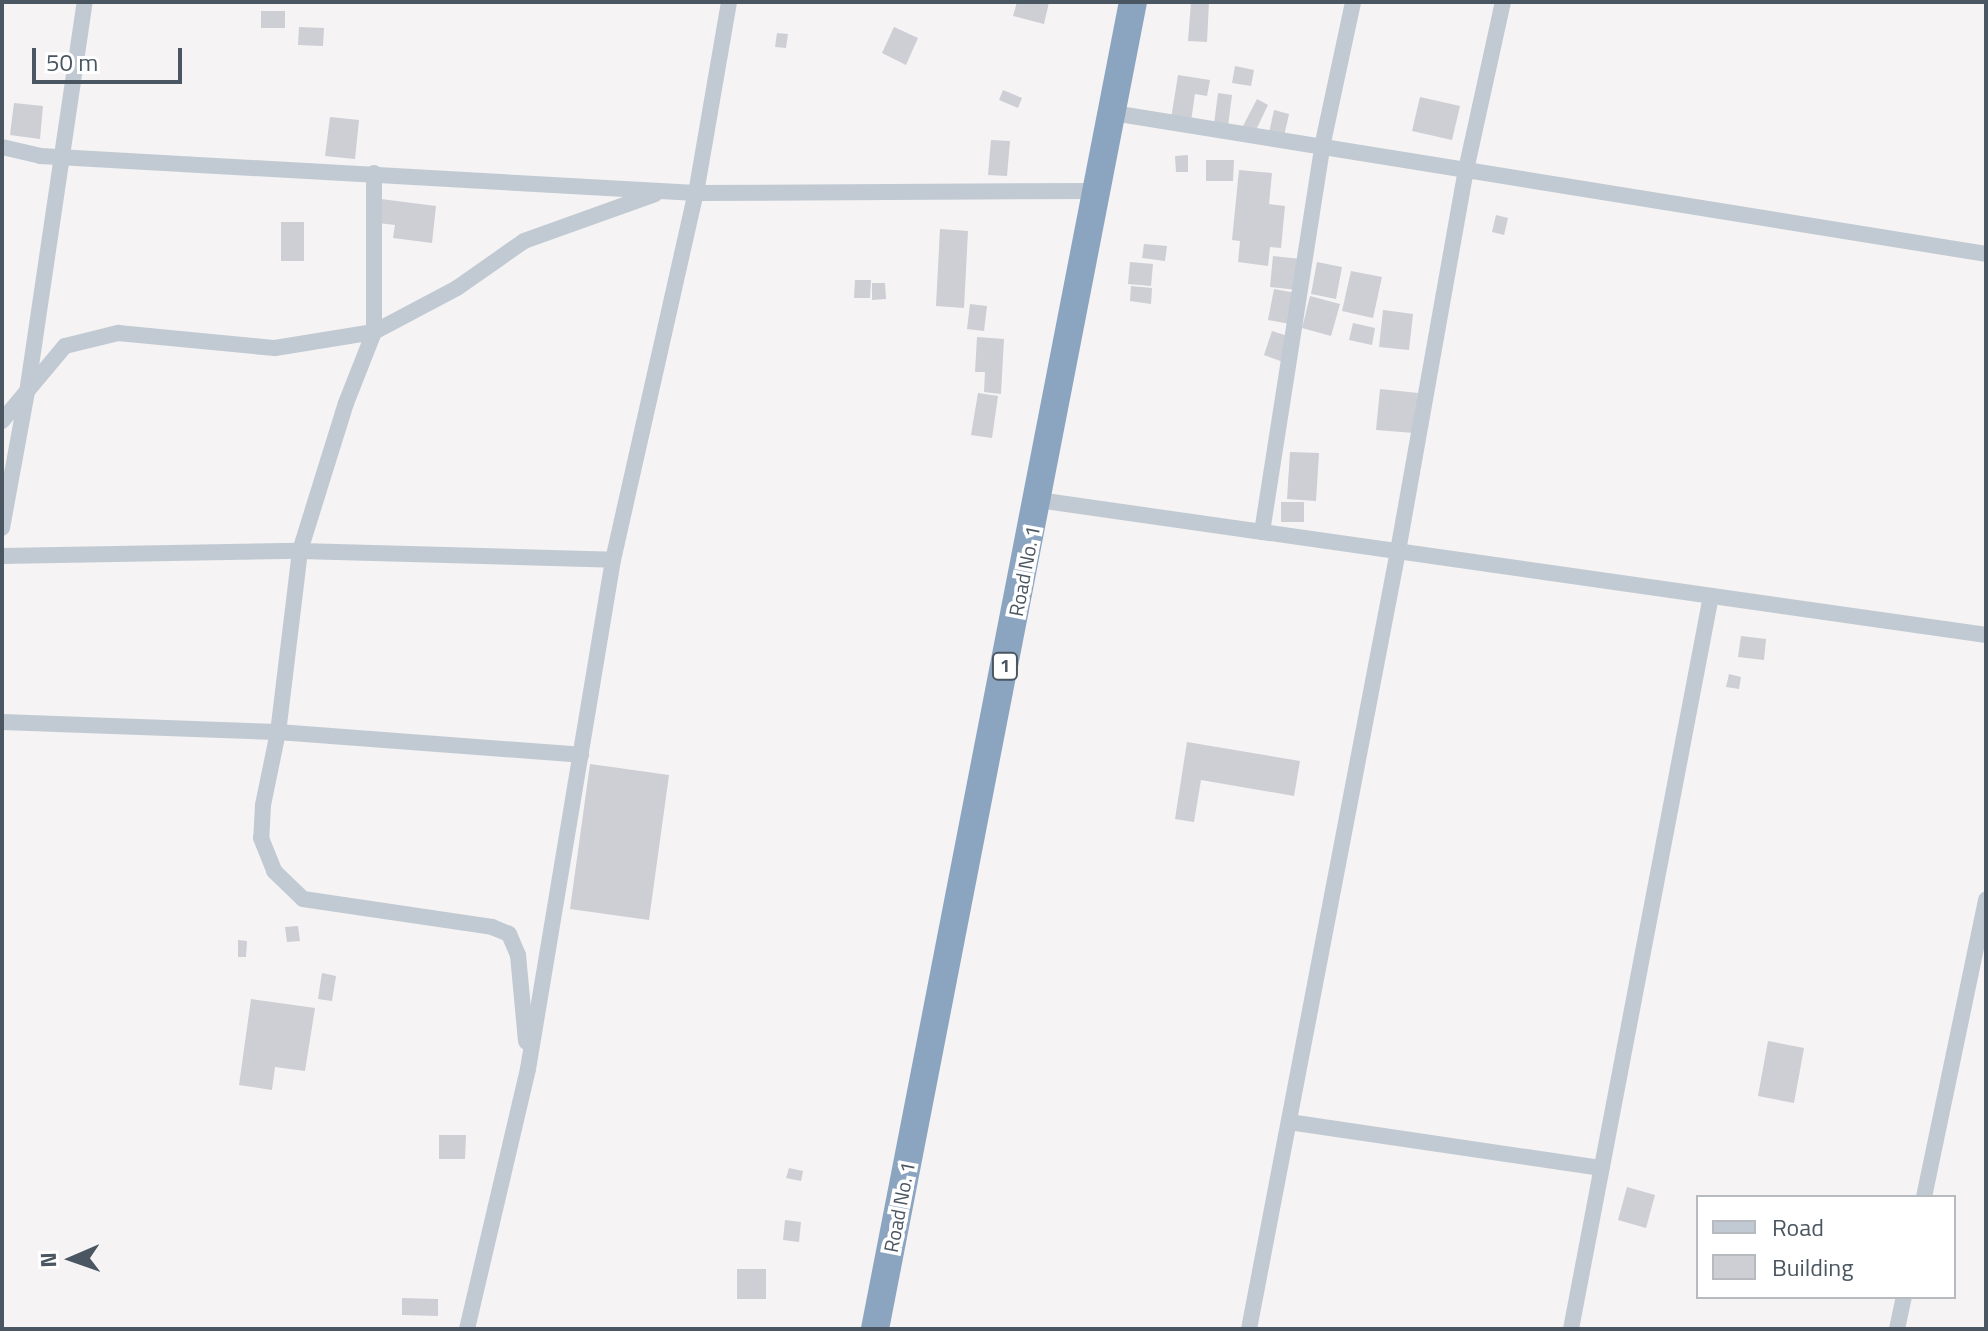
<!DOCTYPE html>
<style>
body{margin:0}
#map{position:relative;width:1988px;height:1331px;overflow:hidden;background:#f5f3f3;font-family:"Titillium Web",sans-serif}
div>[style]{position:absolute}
.building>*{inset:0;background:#cdcfd5}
.street>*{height:16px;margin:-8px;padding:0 8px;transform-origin:8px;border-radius:8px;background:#c1cad2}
.highway>*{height:28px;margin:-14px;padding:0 14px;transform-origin:14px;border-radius:14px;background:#8ba5c1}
span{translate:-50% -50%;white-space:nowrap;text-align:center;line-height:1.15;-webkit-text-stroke:7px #fff;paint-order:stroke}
.shield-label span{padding:2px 6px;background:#fff;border:2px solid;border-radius:6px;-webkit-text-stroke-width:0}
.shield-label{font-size:18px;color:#4a5661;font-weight:700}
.street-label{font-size:20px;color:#4a5661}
.frame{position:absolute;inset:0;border:4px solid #4a5661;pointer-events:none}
.legend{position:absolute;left:1696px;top:1195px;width:260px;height:104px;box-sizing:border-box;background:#fff;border:2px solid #b7bbc0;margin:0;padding:10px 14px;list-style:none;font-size:24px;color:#4a5661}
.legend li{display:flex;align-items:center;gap:16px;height:40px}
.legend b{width:40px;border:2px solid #b7bbc0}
.north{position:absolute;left:32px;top:1219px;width:80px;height:80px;-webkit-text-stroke:6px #fff;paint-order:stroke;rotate:268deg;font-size:22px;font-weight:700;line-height:32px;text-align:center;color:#4a5661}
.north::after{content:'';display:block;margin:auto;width:28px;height:36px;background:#4a5661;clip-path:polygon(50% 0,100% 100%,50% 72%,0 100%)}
.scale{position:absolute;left:32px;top:48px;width:150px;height:36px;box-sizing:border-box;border:4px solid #4a5661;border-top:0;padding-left:10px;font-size:24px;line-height:28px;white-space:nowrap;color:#4a5661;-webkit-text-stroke:6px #fff;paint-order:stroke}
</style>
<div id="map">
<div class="building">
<div style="clip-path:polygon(1017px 2px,1049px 2px,1044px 24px,1013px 16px)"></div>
<div style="clip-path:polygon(1191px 2px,1209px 2px,1207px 42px,1188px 41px)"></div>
<div style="clip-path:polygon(261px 11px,285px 11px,285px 28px,261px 28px)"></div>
<div style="clip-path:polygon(299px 27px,324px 28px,323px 46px,298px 45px)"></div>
<div style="clip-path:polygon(894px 27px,918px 38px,906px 65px,882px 53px)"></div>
<div style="clip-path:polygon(777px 33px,788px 34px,786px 48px,775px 47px)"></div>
<div style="clip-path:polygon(1235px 66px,1254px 70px,1251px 86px,1232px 83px)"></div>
<div style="clip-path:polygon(1178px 75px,1210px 80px,1207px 96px,1195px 94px,1190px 128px,1170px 125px)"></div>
<div style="clip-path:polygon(1003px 90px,1022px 98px,1018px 108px,999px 100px)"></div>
<div style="clip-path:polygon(1218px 93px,1232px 95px,1228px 126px,1214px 124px)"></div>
<div style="clip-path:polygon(1420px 97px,1460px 106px,1452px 140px,1412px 131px)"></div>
<div style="clip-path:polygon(1257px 99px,1268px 105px,1255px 132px,1243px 126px)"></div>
<div style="clip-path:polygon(14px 103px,43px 106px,40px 139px,10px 135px)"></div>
<div style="clip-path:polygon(1274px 110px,1289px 114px,1284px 136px,1269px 133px)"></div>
<div style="clip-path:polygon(330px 117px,359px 120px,355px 159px,325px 156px)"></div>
<div style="clip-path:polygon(991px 140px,1010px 141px,1007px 176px,988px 175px)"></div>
<div style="clip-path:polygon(1188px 155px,1188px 172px,1176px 172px,1175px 156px)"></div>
<div style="clip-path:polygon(1206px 160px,1234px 160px,1233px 181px,1206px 181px)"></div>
<div style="clip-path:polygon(1239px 170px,1272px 173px,1269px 204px,1285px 206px,1281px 248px,1270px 247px,1268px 266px,1238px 262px,1240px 241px,1232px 240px)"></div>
<div style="clip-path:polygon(381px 199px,436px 206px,432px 243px,393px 238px,395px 225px,378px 223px)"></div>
<div style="clip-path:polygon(1496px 215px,1508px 218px,1504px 235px,1492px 232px)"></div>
<div style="clip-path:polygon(281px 222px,304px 222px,304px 261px,281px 261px)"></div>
<div style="clip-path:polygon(940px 229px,968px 231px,964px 308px,936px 306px)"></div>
<div style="clip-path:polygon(1144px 244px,1167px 246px,1165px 261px,1142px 258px)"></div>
<div style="clip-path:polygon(1273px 256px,1301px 259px,1298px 290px,1270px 287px)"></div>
<div style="clip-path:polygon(1130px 262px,1153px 264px,1151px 286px,1128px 284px)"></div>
<div style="clip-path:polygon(1317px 262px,1342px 267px,1336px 299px,1311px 294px)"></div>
<div style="clip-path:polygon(1351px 271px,1382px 277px,1373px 318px,1342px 311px)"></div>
<div style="clip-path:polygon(855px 280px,871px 280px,870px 298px,854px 298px)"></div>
<div style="clip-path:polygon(872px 283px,885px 283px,886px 299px,872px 300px)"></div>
<div style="clip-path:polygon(1131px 286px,1152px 288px,1151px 304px,1130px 301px)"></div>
<div style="clip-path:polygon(1274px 289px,1296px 293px,1290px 324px,1268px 320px)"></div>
<div style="clip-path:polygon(1310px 296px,1340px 304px,1331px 336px,1302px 328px)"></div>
<div style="clip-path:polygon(970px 304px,987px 306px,984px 331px,967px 329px)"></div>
<div style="clip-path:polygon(1383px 310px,1413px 314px,1409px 350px,1379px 347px)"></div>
<div style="clip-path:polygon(1353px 323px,1375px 328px,1372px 345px,1349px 340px)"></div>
<div style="clip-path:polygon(1272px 331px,1294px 338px,1286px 363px,1264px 355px)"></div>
<div style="clip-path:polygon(977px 337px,1004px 339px,1001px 394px,984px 392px,985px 372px,975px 372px)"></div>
<div style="clip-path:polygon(1380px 389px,1418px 393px,1414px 433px,1376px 430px)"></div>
<div style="clip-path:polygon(978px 393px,998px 396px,992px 438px,971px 435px)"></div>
<div style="clip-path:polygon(1290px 452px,1319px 453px,1316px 501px,1287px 499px)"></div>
<div style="clip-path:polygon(1281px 502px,1304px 502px,1304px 522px,1281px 522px)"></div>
<div style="clip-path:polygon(1741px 636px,1766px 639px,1764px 660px,1738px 657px)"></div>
<div style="clip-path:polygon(1729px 674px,1741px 677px,1739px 689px,1726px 687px)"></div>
<div style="clip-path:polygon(1187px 742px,1300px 761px,1294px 796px,1201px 780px,1194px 822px,1175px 819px)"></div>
<div style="clip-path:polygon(590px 764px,669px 775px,649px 920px,570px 909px)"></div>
<div style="clip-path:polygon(298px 926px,300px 941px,287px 942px,285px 927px)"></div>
<div style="clip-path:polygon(238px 940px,247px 941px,246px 957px,238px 957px)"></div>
<div style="clip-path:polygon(322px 973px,336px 976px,332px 1001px,318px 999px)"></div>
<div style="clip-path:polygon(251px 999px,315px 1008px,305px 1071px,275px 1067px,272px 1090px,239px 1085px)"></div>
<div style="clip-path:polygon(1768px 1041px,1804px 1048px,1794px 1103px,1758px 1096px)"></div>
<div style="clip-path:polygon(439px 1135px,466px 1135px,465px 1159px,439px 1159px)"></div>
<div style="clip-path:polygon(789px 1168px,803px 1171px,801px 1181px,786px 1178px)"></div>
<div style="clip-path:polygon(1627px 1187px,1655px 1195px,1646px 1228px,1618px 1220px)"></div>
<div style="clip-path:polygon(785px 1220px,801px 1222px,799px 1242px,783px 1240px)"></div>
<div style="clip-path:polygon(737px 1269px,766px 1269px,766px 1299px,737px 1299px)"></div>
<div style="clip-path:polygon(402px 1298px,438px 1299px,438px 1316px,402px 1315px)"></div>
</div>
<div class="street">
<div style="left:1113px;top:113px;width:884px;rotate:9.17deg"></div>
<div style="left:2px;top:147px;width:39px;rotate:13deg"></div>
<div style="left:40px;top:156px;width:657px;rotate:3.23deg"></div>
<div style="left:696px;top:193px;width:402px;rotate:-0.3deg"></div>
<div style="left:374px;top:173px;width:159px;rotate:90deg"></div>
<div style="left:374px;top:332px;width:76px;rotate:111.5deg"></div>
<div style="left:346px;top:403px;width:155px;rotate:107.3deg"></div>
<div style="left:300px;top:551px;width:182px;rotate:96.9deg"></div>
<div style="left:278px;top:732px;width:75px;rotate:101.6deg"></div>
<div style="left:263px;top:805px;width:33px;rotate:93deg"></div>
<div style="left:261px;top:838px;width:35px;rotate:68deg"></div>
<div style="left:274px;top:871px;width:40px;rotate:44deg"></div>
<div style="left:303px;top:899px;width:191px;rotate:8.4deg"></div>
<div style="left:492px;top:927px;width:18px;rotate:22deg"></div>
<div style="left:509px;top:934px;width:23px;rotate:67deg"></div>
<div style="left:518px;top:955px;width:87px;rotate:84.7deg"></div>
<div style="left:2px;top:421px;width:98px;rotate:-50deg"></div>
<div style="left:65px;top:346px;width:55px;rotate:-13.8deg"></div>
<div style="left:118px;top:333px;width:158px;rotate:5.5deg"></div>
<div style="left:275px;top:348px;width:100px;rotate:-9.2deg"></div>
<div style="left:374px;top:332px;width:94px;rotate:-27.9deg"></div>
<div style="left:457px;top:288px;width:82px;rotate:-35deg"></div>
<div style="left:524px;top:241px;width:139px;rotate:-19.7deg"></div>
<div style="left:1038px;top:500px;width:958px;rotate:8.1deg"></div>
<div style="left:2px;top:528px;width:144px;rotate:-79.6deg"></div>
<div style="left:28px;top:386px;width:388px;rotate:-81.6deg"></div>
<div style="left:1262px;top:532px;width:390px;rotate:-81.1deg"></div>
<div style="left:1322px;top:147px;width:148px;rotate:-77.9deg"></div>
<div style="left:2px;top:556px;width:298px;rotate:-1deg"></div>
<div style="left:300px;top:551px;width:313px;rotate:1.6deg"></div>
<div style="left:2px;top:722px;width:276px;rotate:2.1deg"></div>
<div style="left:278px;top:732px;width:304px;rotate:4.3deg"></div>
<div style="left:1289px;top:1122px;width:316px;rotate:8.4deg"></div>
<div style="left:1924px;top:1197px;width:304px;rotate:-78.2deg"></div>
<div style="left:467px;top:1329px;width:267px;rotate:-76.8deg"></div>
<div style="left:528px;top:1069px;width:516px;rotate:-80.52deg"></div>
<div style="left:613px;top:560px;width:376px;rotate:-77.3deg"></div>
<div style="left:696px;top:193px;width:194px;rotate:-80.2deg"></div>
<div style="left:1249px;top:1329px;width:792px;rotate:-79.16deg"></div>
<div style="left:1398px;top:551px;width:387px;rotate:-79.9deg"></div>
<div style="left:1466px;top:170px;width:172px;rotate:-77.6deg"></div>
<div style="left:1571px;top:1329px;width:746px;rotate:-79.19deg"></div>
<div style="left:1897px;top:1329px;width:33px;rotate:-78deg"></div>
</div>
<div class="highway">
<div style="left:875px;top:1329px;width:1352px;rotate:-79deg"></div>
</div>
<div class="shield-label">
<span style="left:1005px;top:666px">1</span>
</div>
<div class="street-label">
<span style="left:1024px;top:571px;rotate:-79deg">Road No. 1</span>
<span style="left:899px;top:1207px;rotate:-79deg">Road No. 1</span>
</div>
<div class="frame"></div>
<ul class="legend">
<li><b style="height:10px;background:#c1cad2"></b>Road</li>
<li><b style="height:22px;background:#cdcfd5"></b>Building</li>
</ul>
<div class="north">N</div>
<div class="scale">50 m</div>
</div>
